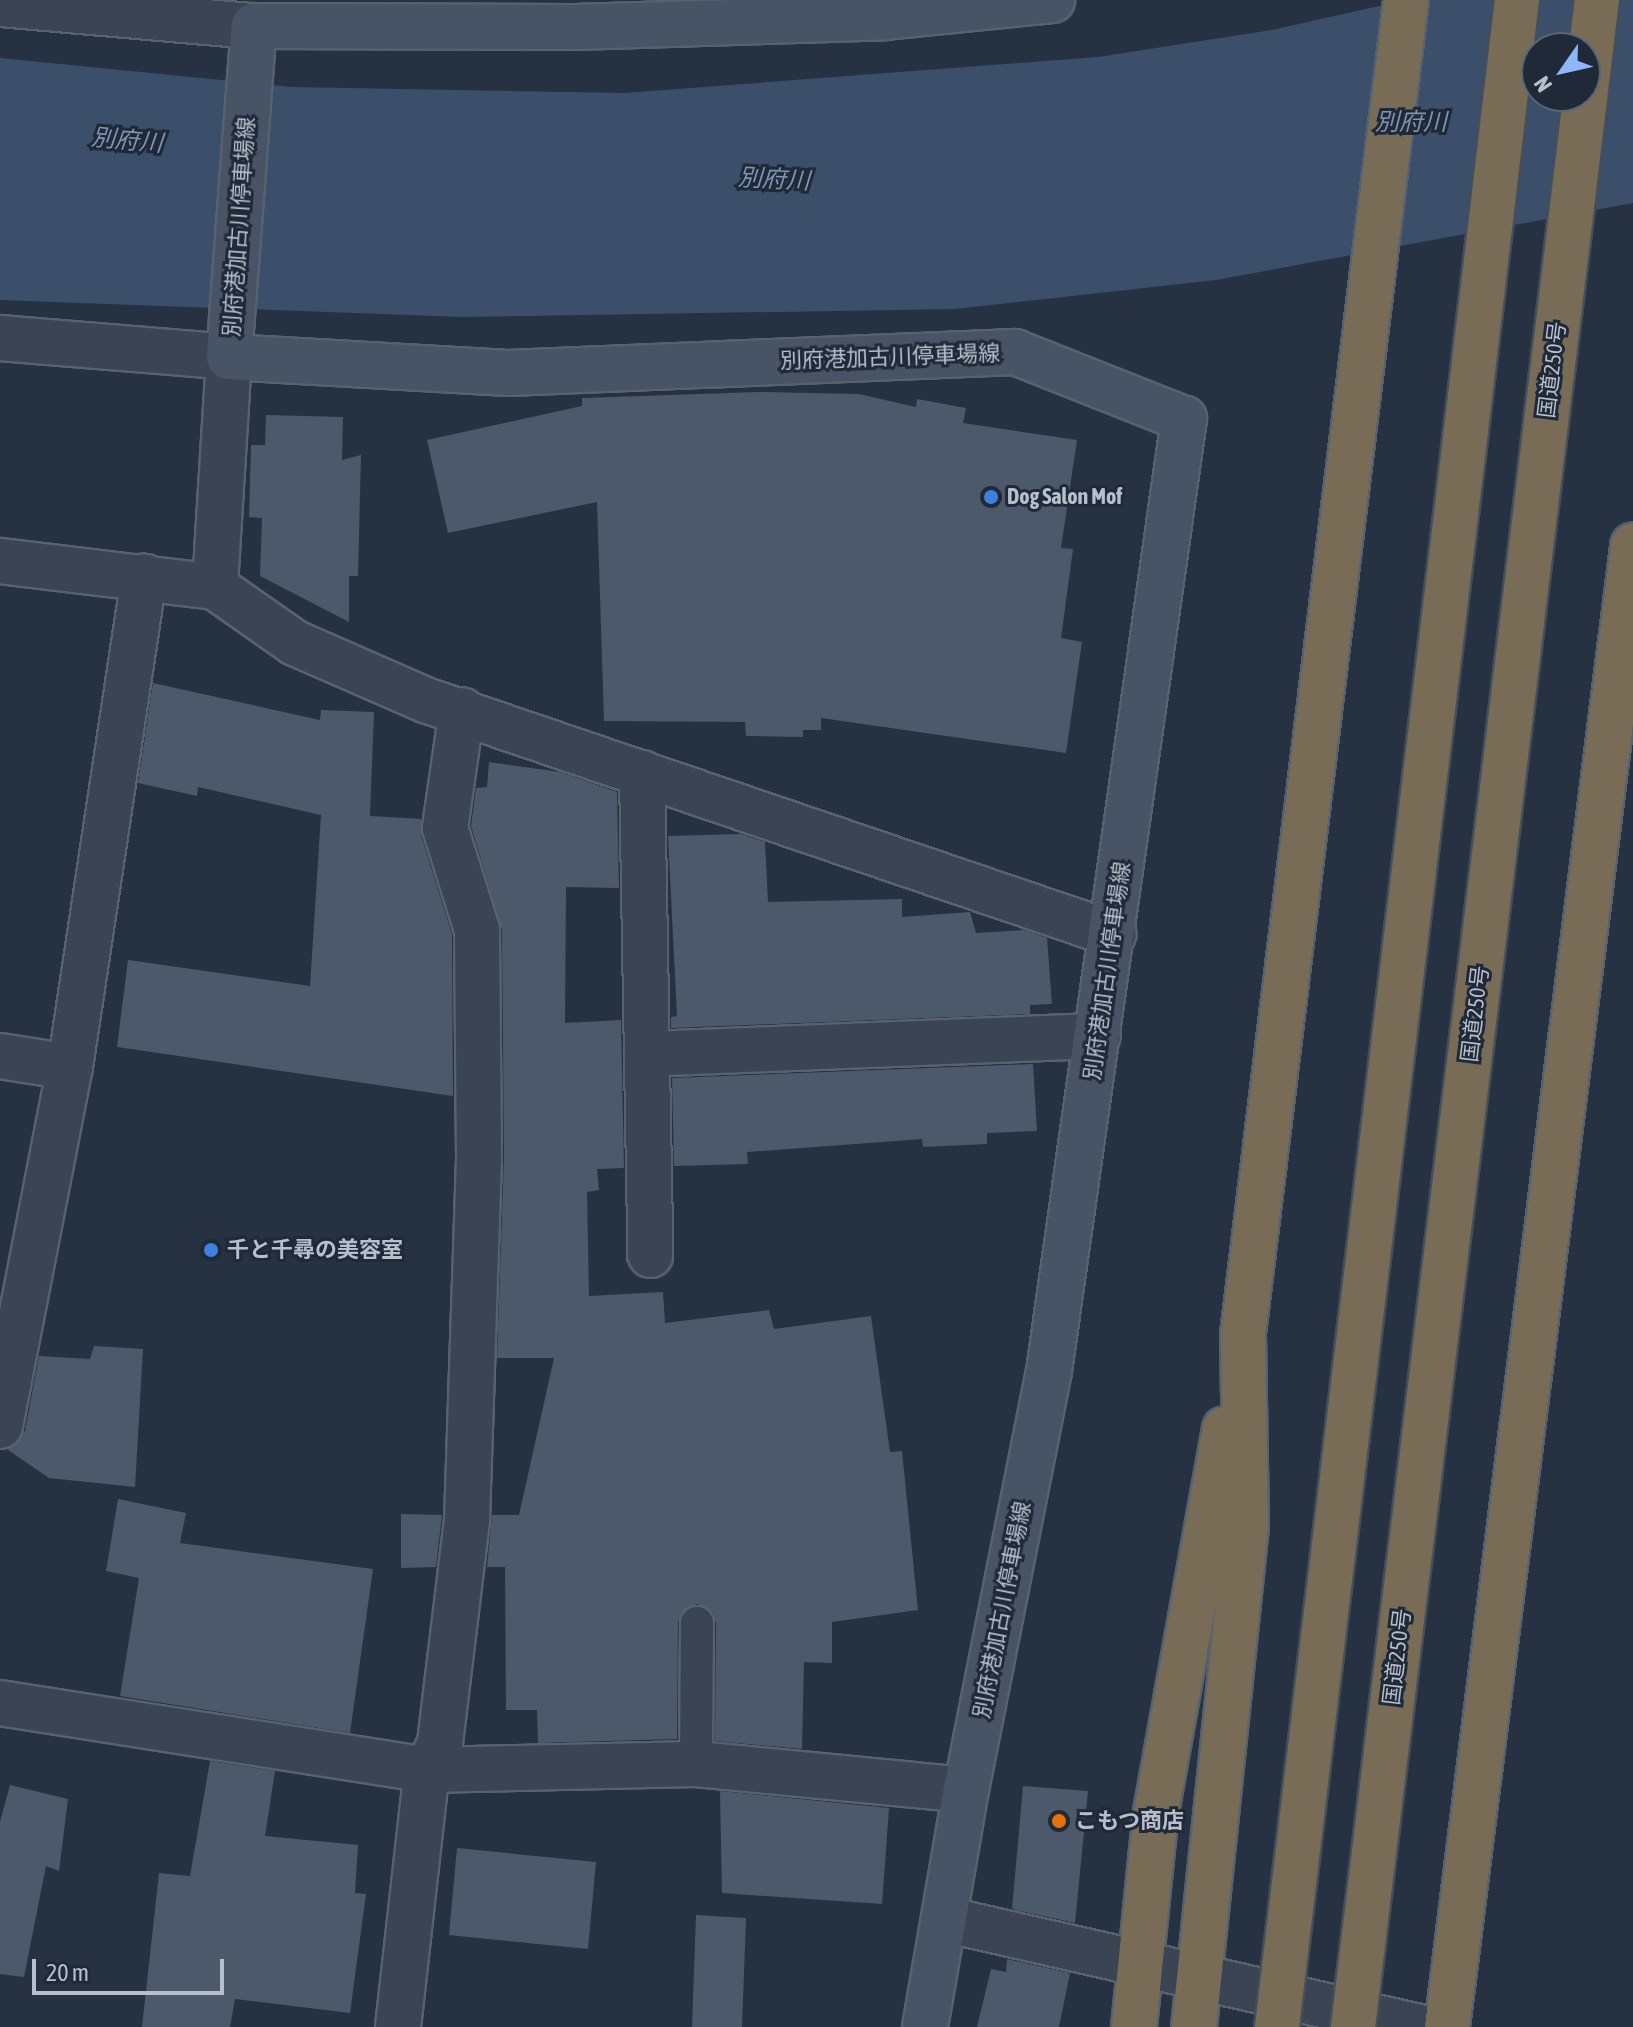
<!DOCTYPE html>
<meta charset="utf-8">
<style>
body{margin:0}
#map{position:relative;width:1633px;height:2027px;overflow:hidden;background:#263242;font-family:"Asap Condensed","Noto Sans JP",sans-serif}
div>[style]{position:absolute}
.water>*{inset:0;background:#3b4f6b}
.building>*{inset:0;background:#4c596b}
.roads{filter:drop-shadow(2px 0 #58626f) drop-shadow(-2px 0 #58626f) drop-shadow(0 2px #58626f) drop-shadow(0 -2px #58626f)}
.lane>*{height:32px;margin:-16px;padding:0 16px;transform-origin:16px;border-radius:16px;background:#3a4452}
.street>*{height:44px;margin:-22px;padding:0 22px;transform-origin:22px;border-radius:22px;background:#3a4452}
.secondary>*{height:44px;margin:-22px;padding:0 22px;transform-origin:22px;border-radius:22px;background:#485365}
.highway>*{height:44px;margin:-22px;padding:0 22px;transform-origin:22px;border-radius:22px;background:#786c57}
.bridges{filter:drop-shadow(2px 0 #454f5c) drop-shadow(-2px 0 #454f5c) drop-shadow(0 2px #454f5c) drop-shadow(0 -2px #454f5c)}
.highway-bridge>*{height:44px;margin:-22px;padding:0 22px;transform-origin:22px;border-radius:22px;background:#786c57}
.dots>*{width:22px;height:22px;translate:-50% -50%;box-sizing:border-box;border:4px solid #1f2937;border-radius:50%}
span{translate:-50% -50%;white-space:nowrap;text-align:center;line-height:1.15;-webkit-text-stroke:6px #1f2937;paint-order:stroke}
.street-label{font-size:22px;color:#b7bfcc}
.poi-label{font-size:22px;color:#b7bfcc;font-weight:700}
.left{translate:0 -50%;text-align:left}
.water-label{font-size:24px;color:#7e95b3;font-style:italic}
.north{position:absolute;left:1521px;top:32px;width:80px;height:80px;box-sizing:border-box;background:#1f2937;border:2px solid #5c6573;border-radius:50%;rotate:236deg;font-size:22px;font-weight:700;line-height:32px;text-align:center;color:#b7bfcc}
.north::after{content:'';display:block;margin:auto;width:28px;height:36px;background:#8eb7fa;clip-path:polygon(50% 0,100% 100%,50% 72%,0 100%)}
.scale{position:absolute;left:32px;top:1959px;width:192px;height:36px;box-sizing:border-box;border:4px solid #b7bfcc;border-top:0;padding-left:10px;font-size:24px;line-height:28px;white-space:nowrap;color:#b7bfcc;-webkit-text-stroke:6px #1f2937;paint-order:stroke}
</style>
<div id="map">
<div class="water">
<div style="clip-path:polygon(evenodd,1406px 0,1633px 0,1633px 203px,1216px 280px,955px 309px,463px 317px,0 300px,0 58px,291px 87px,625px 93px,1098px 57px,1272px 30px,1406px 0,1537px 48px,1585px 48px,1585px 96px,1537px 96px,1537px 48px)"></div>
</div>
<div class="building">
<div style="clip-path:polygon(758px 392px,859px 394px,916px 407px,917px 399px,966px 408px,963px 423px,1077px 440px,1061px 548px,1073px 549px,1061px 638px,1082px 642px,1066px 753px,821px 718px,821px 730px,803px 730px,803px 737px,746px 736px,745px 722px,604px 721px,597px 502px,448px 533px,427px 440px,582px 406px,582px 398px)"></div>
<div style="clip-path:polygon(266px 415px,343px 417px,342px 460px,361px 455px,358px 576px,349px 576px,349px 622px,260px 576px,262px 518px,249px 517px,251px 445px,265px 445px)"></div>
<div style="clip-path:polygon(153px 683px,320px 720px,321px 710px,374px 712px,370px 816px,421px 819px,421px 835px,452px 934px,453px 1096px,117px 1047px,128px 960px,310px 986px,321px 815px,198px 787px,197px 796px,138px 783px)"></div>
<div style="clip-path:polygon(489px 762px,560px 772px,617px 792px,619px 888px,566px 887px,565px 1023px,621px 1020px,624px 1168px,597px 1169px,599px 1190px,587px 1192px,589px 1296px,663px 1292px,665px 1323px,769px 1310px,774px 1329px,871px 1316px,890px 1452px,902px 1451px,918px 1610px,832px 1622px,832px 1663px,804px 1662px,802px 1749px,715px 1741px,716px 1623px,713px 1613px,698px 1604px,687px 1607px,678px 1622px,677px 1739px,538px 1743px,537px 1710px,506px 1710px,505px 1567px,487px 1567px,492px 1515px,519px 1515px,554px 1358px,497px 1358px,504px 1158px,502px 930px,471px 826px,476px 788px,487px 787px)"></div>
<div style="clip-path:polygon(741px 834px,765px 842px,768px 902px,902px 899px,902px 917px,970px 912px,976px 933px,1024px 930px,1047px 938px,1052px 1004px,1030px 1005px,1030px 1014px,671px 1028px,671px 1017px,677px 1016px,668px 836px)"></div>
<div style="clip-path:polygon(1033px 1064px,1037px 1131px,987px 1133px,987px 1144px,923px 1147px,922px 1139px,747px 1152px,748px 1164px,674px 1166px,672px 1078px)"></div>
<div style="clip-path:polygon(94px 1346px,143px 1349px,135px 1487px,49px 1478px,8px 1450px,25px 1431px,39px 1356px,90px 1359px)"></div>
<div style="clip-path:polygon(118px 1499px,186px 1513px,180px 1543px,373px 1569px,350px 1733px,120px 1696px,139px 1578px,106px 1571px)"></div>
<div style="clip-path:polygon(401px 1514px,442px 1515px,436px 1567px,401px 1568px)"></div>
<div style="clip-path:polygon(210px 1761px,275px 1771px,265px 1836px,358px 1845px,355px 1893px,366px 1894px,350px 2013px,235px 1999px,230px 2027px,142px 2027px,159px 1873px,190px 1876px)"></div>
<div style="clip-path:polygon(10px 1785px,68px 1799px,59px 1871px,46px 1866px,24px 1977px,0 1974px,0 1822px)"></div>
<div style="clip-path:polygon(1023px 1786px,1088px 1791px,1075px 1923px,1012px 1909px)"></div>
<div style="clip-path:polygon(720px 1791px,889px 1808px,882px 1904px,722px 1893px)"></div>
<div style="clip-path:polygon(457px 1848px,596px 1862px,588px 1949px,449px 1935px)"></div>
<div style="clip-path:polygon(696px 1915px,746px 1918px,742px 2027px,692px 2027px)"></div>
<div style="clip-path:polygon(1007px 1959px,1070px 1973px,1059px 2027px,977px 2027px,991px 1969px,1006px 1972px)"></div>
</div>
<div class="roads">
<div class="lane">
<div style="left:696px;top:1764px;width:141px;rotate:-89.6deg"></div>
</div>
<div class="street">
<div style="left:0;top:4px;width:255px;rotate:5deg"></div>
<div style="left:0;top:338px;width:230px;rotate:4.7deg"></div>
<div style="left:229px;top:357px;width:230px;rotate:93.5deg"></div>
<div style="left:0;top:561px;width:217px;rotate:6.9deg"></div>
<div style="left:215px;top:587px;width:98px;rotate:35deg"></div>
<div style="left:295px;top:643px;width:145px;rotate:23.6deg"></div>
<div style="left:428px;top:701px;width:724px;rotate:18.79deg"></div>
<div style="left:642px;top:773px;width:482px;rotate:89deg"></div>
<div style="left:647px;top:1054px;width:451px;rotate:-2.3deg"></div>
<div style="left:0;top:1056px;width:71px;rotate:8.9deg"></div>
<div style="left:0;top:1426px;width:366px;rotate:-79deg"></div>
<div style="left:70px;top:1067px;width:496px;rotate:-81.4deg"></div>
<div style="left:0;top:1703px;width:432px;rotate:8.9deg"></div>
<div style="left:427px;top:1770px;width:269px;rotate:-1.3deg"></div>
<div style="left:696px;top:1764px;width:271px;rotate:5.5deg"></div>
<div style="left:944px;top:1919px;width:487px;rotate:12.8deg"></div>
<div style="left:398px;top:2027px;width:259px;rotate:-83.6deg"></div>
<div style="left:427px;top:1770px;width:30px;rotate:-64deg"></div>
<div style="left:440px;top:1743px;width:225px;rotate:-83.1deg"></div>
<div style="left:467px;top:1520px;width:362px;rotate:-88.1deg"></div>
<div style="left:479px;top:1158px;width:228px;rotate:-90.5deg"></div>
<div style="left:477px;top:930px;width:107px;rotate:-107.4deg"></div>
<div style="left:445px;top:828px;width:119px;rotate:-81.8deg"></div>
</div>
<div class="secondary">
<div style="left:925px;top:2027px;width:241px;rotate:-80.2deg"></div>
<div style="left:966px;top:1790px;width:427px;rotate:-78.8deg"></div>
<div style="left:1049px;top:1371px;width:962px;rotate:-81.93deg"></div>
<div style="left:1184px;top:419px;width:182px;rotate:-158.4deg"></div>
<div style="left:1015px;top:352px;width:507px;rotate:177.63deg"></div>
<div style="left:508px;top:373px;width:279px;rotate:-176.7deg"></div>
<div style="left:229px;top:357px;width:332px;rotate:-85.7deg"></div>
<div style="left:254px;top:26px;width:321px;rotate:0.2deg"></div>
<div style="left:575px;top:27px;width:311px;rotate:-1.8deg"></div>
<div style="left:886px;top:17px;width:167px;rotate:-5.8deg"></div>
</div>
<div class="highway">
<div style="left:1134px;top:2027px;width:216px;rotate:-84.2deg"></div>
<div style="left:1156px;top:1812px;width:389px;rotate:-79.8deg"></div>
<div style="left:1194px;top:2027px;width:504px;rotate:-84.07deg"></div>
<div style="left:1246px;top:1526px;width:192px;rotate:-90.9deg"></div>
<div style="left:1243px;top:1334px;width:1344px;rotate:-83.03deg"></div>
<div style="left:1447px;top:2027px;width:1493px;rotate:-82.84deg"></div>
</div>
</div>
<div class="bridges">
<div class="highway-bridge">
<div style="left:1277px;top:2027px;width:2041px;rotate:-83.25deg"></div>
<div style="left:1353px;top:2027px;width:2042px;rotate:-83.14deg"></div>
</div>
</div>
<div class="dots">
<div style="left:991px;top:497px;background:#3f7fe0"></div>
<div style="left:211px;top:1250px;background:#3f7fe0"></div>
<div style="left:1059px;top:1821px;background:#e8710a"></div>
</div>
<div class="street-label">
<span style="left:239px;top:227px;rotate:-86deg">別府港加古川停車場線</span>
<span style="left:890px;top:357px;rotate:-2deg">別府港加古川停車場線</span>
<span style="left:1552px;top:370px;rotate:-83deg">国道250号</span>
<span style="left:1107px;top:971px;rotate:-82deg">別府港加古川停車場線</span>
<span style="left:1475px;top:1014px;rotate:-83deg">国道250号</span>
<span style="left:1002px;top:1610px;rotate:-79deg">別府港加古川停車場線</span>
<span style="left:1397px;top:1657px;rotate:-83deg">国道250号</span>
</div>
<div class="poi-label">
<span class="left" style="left:1007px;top:497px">Dog Salon Mof</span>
<span class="left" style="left:227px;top:1250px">千と千尋の美容室</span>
<span class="left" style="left:1075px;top:1821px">こもつ商店</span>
</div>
<div class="water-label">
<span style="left:1411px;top:122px">別府川</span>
<span style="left:127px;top:140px;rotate:5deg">別府川</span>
<span style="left:774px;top:179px;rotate:3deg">別府川</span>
</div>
<div class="north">N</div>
<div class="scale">20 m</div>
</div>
